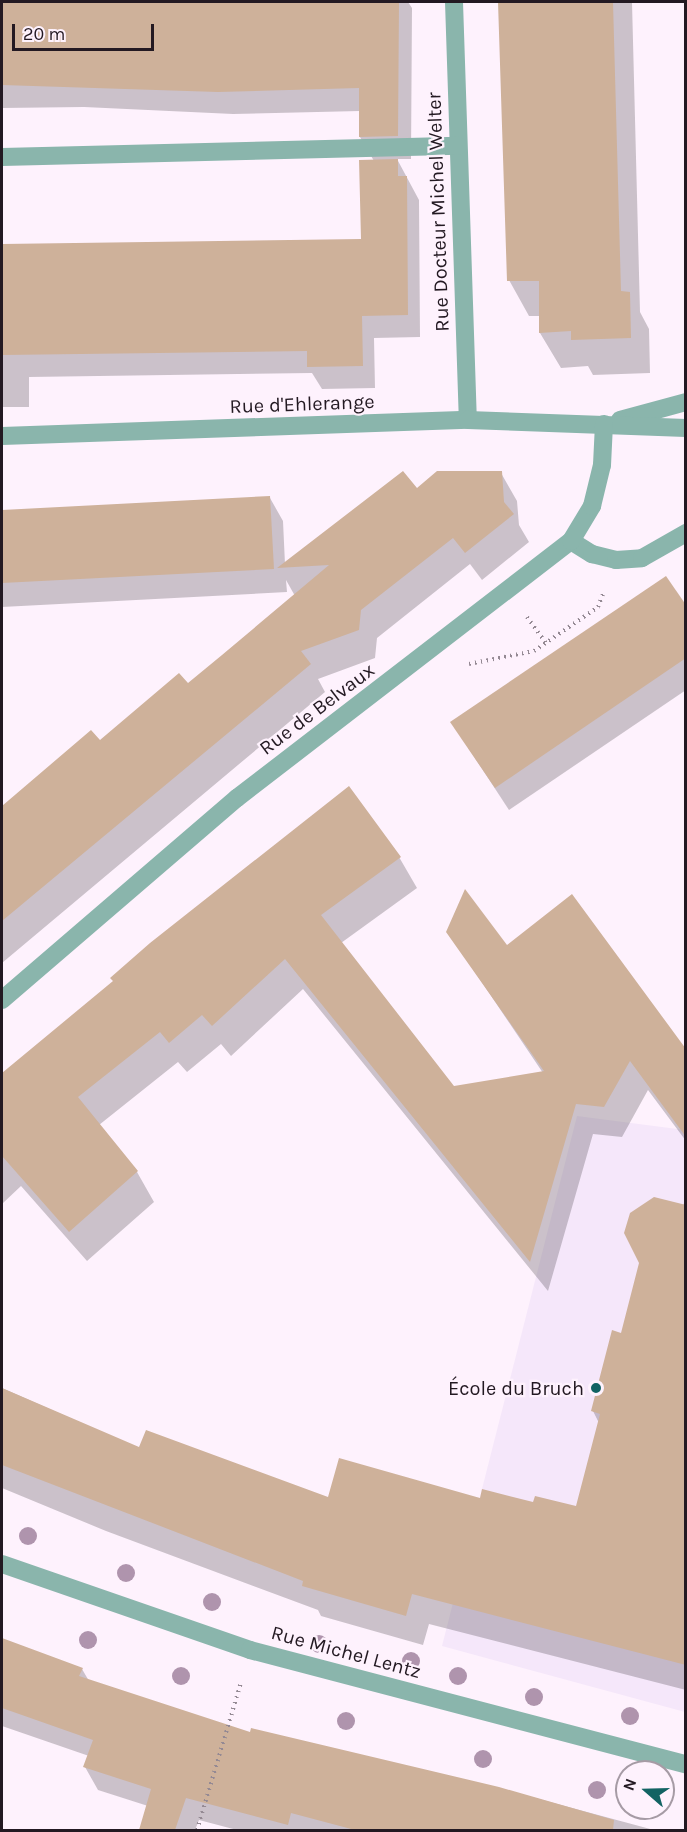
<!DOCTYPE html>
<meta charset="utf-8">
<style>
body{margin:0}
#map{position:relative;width:687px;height:1832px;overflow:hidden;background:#fef2fd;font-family:Karla,sans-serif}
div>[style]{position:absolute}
.education>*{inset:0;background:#f5e7fa}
.shadow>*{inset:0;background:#0003}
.building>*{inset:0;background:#ceb19a}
.path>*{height:4px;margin-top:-2px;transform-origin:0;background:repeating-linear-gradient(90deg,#948993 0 1.5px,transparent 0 6px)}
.minor>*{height:18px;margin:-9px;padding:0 9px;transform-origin:9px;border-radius:9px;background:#8ab5ac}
.trees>*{width:18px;height:18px;margin:-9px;border-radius:50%;background:#af94ad}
.dots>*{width:16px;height:16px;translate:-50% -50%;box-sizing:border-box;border:3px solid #fef2fd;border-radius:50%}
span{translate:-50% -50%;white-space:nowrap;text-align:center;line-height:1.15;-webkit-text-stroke:4.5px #fef2fd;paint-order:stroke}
.street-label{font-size:20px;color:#231922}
.poi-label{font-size:20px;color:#231922}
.right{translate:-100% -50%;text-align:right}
.frame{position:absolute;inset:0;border:3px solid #231922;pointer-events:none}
.north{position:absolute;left:615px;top:1760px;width:60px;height:60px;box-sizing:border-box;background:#fef2fd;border:2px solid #a69ba5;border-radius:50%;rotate:290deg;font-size:16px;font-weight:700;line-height:24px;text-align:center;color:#231922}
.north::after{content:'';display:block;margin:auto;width:21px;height:27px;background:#126363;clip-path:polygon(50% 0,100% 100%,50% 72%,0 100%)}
.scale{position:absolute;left:12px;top:24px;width:142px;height:27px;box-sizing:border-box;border:3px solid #231922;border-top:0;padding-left:8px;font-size:18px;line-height:21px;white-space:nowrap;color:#231922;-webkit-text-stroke:4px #fef2fd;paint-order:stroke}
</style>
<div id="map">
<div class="education">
<div style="clip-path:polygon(577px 1116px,685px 1130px,685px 1712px,442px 1646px)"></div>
</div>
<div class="shadow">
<div style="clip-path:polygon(2px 2px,408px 2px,412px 8px,411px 159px,397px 159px,419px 200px,420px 337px,374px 338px,375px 388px,322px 389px,312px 373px,29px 377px,29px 407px,2px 407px,2px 246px,363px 240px,374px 161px,360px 137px,360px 111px,233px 114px,84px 107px,2px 108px)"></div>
<div style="clip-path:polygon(500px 2px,632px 2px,640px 312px,649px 329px,650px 373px,593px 375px,588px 366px,561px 368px,540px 333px,540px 316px,529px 316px,509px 280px)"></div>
<div style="clip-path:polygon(501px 473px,517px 501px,519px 525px,529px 542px,482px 580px,470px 564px,377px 638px,375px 658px,318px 679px,325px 692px,2px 963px,2px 808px,91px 732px,100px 742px,188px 685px,295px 596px,286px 580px,287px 592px,2px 607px,2px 512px,270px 498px,283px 521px,285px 564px,417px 490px)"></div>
<div style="clip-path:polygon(686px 608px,686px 690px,509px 810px,452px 723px)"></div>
<div style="clip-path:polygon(399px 857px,417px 888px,341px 943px,453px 1088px,543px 1073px,448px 932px,507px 947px,686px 1052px,686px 1141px,648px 1090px,622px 1137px,593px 1134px,548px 1291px,303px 989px,231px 1056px,221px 1044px,187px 1072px,178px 1062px,99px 1125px,137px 1172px,154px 1202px,87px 1261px,21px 1186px,2px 1204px,2px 1074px,114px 982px)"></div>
<div style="clip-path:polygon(686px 1199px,686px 1690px,429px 1624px,423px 1645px,321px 1616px,318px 1610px,106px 1531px,2px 1488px,2px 1388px,140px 1449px,329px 1499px,481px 1500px,577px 1508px,599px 1423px,593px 1411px,622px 1335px)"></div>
<div style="clip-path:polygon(2px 1639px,82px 1669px,89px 1681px,251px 1734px,498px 1788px,654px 1830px,237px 1830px,199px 1820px,195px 1830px,141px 1830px,148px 1806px,98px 1790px,85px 1767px,89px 1756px,2px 1726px)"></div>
</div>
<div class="building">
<div style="clip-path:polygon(2px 2px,399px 2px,398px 136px,359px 137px,359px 88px,218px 92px,2px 85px)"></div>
<div style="clip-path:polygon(498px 2px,613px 2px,621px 291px,630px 292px,631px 338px,571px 340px,571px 331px,539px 333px,539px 281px,507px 281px)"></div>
<div style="clip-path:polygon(398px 159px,398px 176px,407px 176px,408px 315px,362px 316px,363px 366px,307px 367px,307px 351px,2px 355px,2px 244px,361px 239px,359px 160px)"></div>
<div style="clip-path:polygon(403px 471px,417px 488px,437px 471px,502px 471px,504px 502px,514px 514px,465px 553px,453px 538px,361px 610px,359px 630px,301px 651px,311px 664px,2px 921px,2px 806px,91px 730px,100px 740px,179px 673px,188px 683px,222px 655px,329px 565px,277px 568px)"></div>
<div style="clip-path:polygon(270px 496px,274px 569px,2px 583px,2px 510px)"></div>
<div style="clip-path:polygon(666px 576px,686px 605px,686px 658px,495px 788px,450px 722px)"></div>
<div style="clip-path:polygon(349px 786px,401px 857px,321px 915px,454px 1086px,544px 1071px,446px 932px,465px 889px,507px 945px,572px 894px,686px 1049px,686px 1137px,630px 1061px,604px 1107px,576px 1104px,530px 1262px,285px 959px,212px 1026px,202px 1015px,169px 1043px,160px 1032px,78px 1097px,138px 1171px,69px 1232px,2px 1156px,2px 1073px,113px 981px,110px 978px,150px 943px)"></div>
<div style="clip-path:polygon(654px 1197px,686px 1205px,686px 1665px,412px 1594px,406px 1616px,302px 1586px,303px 1581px,2px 1465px,2px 1388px,139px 1447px,146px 1430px,328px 1497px,339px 1458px,480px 1498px,482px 1489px,533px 1502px,535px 1496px,576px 1506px,600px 1414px,591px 1411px,612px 1330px,621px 1333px,639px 1263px,624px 1233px,630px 1213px)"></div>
<div style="clip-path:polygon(2px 1638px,83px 1668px,79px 1676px,250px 1732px,251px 1728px,499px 1787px,614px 1820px,613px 1830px,355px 1830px,291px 1813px,288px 1825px,186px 1798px,175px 1830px,139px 1830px,151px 1789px,83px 1767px,93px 1740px,2px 1708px)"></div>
</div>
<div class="path">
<div style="left:527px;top:617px;width:32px;rotate:54deg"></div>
<div style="left:469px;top:664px;width:66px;rotate:-11.3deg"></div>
<div style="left:534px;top:651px;width:78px;rotate:-34.5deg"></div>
<div style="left:598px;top:607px;width:17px;rotate:-69deg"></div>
<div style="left:197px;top:1830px;width:154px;rotate:-73.4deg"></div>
</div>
<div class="minor">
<div style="left:454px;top:2px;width:418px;rotate:88.1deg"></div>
<div style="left:2px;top:157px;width:456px;rotate:-1.4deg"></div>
<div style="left:620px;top:420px;width:68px;rotate:-15.3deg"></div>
<div style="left:2px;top:436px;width:466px;rotate:-2deg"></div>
<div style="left:468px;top:420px;width:218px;rotate:2.1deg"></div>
<div style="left:571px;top:541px;width:25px;rotate:32deg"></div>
<div style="left:592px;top:554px;width:25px;rotate:14deg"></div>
<div style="left:616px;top:560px;width:26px;rotate:-4deg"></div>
<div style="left:642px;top:558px;width:51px;rotate:-29.6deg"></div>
<div style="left:2px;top:1000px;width:310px;rotate:-40.7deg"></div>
<div style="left:237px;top:798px;width:421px;rotate:-37.6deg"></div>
<div style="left:571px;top:541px;width:41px;rotate:-59deg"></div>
<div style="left:592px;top:506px;width:42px;rotate:-76.3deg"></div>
<div style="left:602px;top:465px;width:41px;rotate:-87.2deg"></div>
<div style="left:2px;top:1564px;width:262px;rotate:19.1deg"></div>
<div style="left:250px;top:1650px;width:451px;rotate:14.7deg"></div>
</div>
<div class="trees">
<div style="left:28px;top:1536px"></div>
<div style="left:126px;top:1573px"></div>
<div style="left:212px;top:1602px"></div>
<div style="left:88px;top:1640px"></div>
<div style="left:319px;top:1644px"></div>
<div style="left:411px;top:1661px"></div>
<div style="left:181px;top:1676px"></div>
<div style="left:458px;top:1676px"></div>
<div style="left:534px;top:1697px"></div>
<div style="left:630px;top:1716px"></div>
<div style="left:346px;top:1721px"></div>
<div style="left:483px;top:1759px"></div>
<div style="left:597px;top:1790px"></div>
</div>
<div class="dots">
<div style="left:596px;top:1388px;background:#126363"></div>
</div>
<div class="street-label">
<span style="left:438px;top:212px;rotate:-92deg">Rue Docteur Michel Welter</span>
<span style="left:302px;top:404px;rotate:-2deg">Rue d'Ehlerange</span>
<span style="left:317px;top:709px;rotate:-37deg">Rue de Belvaux</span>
<span style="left:346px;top:1652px;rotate:15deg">Rue Michel Lentz</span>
</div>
<div class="poi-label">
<span class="right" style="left:584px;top:1388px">École du Bruch</span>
</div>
<div class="frame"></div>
<div class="north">N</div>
<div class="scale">20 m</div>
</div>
